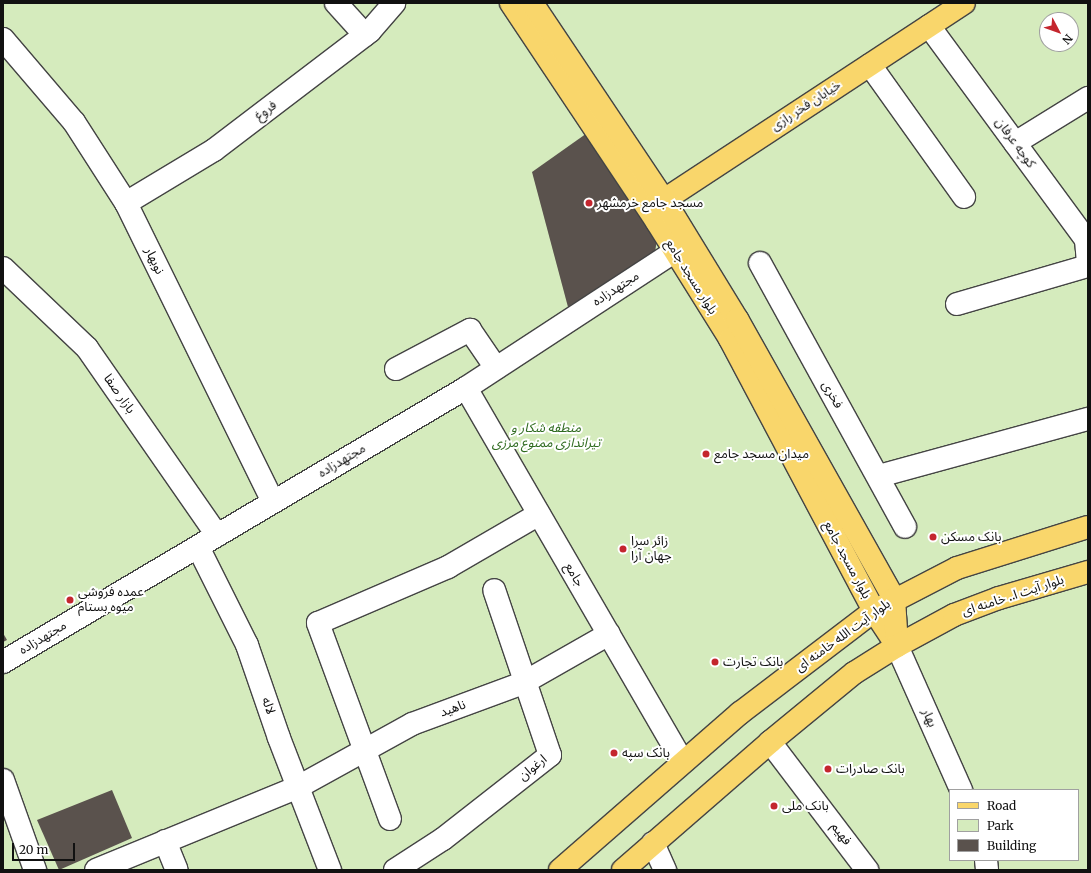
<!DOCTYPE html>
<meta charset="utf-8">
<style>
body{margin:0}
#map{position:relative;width:1091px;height:873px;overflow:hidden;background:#fffdf5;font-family:Merriweather,"Noto Sans Arabic",serif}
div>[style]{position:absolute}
.green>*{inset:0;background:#d5ebbd}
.building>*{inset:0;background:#5a524d}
.roads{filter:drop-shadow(1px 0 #444) drop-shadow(-1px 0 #444) drop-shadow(0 1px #444) drop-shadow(0 -1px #444)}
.minor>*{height:22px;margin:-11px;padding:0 11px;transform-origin:11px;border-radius:11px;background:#fff}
.major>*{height:22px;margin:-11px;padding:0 11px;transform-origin:11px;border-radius:11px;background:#f9d66b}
.dots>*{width:11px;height:11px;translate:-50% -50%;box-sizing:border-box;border:2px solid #fff;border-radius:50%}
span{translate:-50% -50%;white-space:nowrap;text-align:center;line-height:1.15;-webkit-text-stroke:4px #fff;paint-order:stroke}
.street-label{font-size:13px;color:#111}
.poi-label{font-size:13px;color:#111}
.left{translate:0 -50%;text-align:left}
.park-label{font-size:13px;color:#2f6b1f;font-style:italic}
.frame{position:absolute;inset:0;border:4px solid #111;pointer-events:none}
.legend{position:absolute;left:949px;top:789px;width:130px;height:72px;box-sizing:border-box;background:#fff;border:1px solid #a0a0a0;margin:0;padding:5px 7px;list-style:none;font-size:12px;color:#111}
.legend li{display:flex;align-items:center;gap:8px;height:20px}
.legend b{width:20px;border:1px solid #a0a0a0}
.north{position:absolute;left:1039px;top:12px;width:40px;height:40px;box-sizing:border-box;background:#fff;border:1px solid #a0a0a0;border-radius:50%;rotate:131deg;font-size:11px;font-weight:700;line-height:16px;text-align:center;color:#111}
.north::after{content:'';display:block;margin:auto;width:14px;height:18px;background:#c4262e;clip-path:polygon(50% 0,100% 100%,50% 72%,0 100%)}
.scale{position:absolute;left:12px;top:843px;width:63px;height:18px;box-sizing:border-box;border:2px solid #111;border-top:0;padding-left:5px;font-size:12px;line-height:14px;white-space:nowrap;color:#111;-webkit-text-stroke:3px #fff;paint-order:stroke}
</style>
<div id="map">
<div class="green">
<div style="clip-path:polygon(evenodd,3px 3px,1088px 3px,1088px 870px,3px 870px,3px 3px,1047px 20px,1071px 20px,1071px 44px,1047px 44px,1047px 20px,3px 3px,950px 790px,1078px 790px,1078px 860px,950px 860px,950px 790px)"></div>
</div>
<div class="building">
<div style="clip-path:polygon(590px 131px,658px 234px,655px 252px,568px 307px,532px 172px)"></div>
<div style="clip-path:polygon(3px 633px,7px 640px,3px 642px)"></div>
<div style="clip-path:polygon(112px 790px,132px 838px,59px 870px,37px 820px)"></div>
</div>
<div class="roads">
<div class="minor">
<div style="left:336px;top:3px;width:43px;rotate:47.8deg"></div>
<div style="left:929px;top:26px;width:265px;rotate:53.7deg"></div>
<div style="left:1086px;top:240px;width:25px;rotate:85deg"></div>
<div style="left:3px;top:39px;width:109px;rotate:49.5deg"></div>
<div style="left:74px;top:122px;width:96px;rotate:57.3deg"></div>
<div style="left:126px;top:203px;width:333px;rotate:63.8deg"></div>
<div style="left:870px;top:65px;width:162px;rotate:54.5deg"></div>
<div style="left:1015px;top:143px;width:86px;rotate:-31.7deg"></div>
<div style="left:126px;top:203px;width:103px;rotate:-31.1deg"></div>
<div style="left:214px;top:150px;width:196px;rotate:-37.3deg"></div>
<div style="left:370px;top:31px;width:37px;rotate:-49deg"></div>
<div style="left:760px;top:263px;width:301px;rotate:61.2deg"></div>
<div style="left:3px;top:268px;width:116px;rotate:43.6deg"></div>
<div style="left:87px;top:348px;width:228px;rotate:55.2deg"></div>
<div style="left:957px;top:304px;width:136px;rotate:-16.2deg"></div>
<div style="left:396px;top:369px;width:84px;rotate:-27.8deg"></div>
<div style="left:470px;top:330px;width:46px;rotate:55.6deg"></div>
<div style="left:466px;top:388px;width:432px;rotate:59.9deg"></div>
<div style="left:879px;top:476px;width:217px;rotate:-15.3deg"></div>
<div style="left:198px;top:547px;width:110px;rotate:63.4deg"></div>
<div style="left:247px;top:645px;width:98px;rotate:71deg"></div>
<div style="left:279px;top:738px;width:142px;rotate:68.9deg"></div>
<div style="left:897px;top:646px;width:158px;rotate:66deg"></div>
<div style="left:3px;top:662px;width:538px;rotate:-30.62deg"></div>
<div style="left:466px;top:388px;width:250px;rotate:-33.2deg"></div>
<div style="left:770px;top:742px;width:161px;rotate:52.8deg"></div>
<div style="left:3px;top:780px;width:96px;rotate:70.4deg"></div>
<div style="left:390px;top:819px;width:209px;rotate:-110.2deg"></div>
<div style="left:318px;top:623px;width:142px;rotate:-23.3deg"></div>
<div style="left:448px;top:567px;width:105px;rotate:-30.2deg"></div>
<div style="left:165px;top:841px;width:31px;rotate:68deg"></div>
<div style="left:653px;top:843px;width:30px;rotate:66deg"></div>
<div style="left:986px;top:860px;width:10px;rotate:84deg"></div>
<div style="left:96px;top:870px;width:218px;rotate:-22.3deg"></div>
<div style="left:298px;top:787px;width:130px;rotate:-28.9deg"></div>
<div style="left:412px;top:724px;width:118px;rotate:-20.3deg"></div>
<div style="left:523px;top:683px;width:99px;rotate:-29.7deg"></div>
<div style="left:395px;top:870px;width:57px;rotate:-32.9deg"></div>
<div style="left:443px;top:839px;width:136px;rotate:-38.1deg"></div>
<div style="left:550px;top:755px;width:174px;rotate:-108.7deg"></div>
</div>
<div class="major">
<div style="left:511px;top:3px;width:263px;rotate:56.3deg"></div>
<div style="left:657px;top:222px;width:138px;rotate:58deg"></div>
<div style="left:730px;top:339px;width:308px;rotate:62.1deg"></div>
<div style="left:874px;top:611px;width:42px;rotate:56.7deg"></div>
<div style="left:532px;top:3px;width:237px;rotate:56.2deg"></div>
<div style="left:664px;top:200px;width:140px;rotate:58.5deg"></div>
<div style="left:737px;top:319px;width:321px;rotate:60.7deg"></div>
<div style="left:894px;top:599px;width:46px;rotate:86.3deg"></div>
<div style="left:652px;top:208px;width:373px;rotate:-33.3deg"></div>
<div style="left:560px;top:870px;width:239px;rotate:-41.1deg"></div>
<div style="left:740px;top:713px;width:168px;rotate:-37.3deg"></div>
<div style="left:874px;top:611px;width:93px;rotate:-27.4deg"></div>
<div style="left:957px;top:568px;width:137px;rotate:-17.4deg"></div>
<div style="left:623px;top:870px;width:195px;rotate:-41deg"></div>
<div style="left:770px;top:742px;width:109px;rotate:-39.4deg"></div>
<div style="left:854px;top:673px;width:51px;rotate:-32.1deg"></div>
<div style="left:897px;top:646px;width:65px;rotate:-28.5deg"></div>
<div style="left:954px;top:615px;width:48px;rotate:-20.7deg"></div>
<div style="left:999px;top:598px;width:93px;rotate:-16.3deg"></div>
</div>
</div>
<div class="dots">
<div style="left:589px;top:203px;background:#c4262e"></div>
<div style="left:706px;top:454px;background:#c4262e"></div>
<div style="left:933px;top:537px;background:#c4262e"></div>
<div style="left:623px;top:549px;background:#c4262e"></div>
<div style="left:70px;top:600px;background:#c4262e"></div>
<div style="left:715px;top:662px;background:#c4262e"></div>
<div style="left:614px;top:753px;background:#c4262e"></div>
<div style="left:828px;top:769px;background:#c4262e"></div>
<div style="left:774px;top:806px;background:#c4262e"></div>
</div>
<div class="street-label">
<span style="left:806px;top:106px;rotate:-33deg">خیابان فخر رازی</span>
<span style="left:266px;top:111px;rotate:-37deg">فروغ</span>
<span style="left:1015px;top:143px;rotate:54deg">کوچه عرفان</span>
<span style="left:154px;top:261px;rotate:64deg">نوبهار</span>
<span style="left:691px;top:277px;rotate:58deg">بلوار مسجد جامع</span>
<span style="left:616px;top:289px;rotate:-33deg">مجتهدزاده</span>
<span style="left:119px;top:394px;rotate:55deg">بازار صفا</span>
<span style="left:832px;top:395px;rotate:61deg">فخری</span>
<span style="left:342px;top:461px;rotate:-31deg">مجتهدزاده</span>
<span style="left:847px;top:560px;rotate:62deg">بلوار مسجد جامع</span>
<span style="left:574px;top:575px;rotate:60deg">جامع</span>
<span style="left:1013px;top:596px;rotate:-18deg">بلوار آیت ا.. خامنه ای</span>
<span style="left:843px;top:636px;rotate:-36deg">بلوار آیت الله خامنه ای</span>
<span style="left:43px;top:638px;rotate:-31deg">مجتهدزاده</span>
<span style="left:268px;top:706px;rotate:71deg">لاله</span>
<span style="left:453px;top:709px;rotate:-20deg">ناهید</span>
<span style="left:929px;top:718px;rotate:66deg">بهار</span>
<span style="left:533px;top:768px;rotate:-39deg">ارغوان</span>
<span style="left:841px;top:834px;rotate:53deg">فهیم</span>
</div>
<div class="poi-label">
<span class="left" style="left:597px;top:203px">مسجد جامع خرمشهر</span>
<span class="left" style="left:714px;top:454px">میدان مسجد جامع</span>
<span class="left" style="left:941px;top:537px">بانک مسکن</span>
<span class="left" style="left:631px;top:549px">زائر سرا<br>جهان آرا</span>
<span class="left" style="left:78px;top:600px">عمده فروشی<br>میوه بستام</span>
<span class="left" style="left:723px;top:662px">بانک تجارت</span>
<span class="left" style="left:622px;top:753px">بانک سپه</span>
<span class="left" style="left:836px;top:769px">بانک صادرات</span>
<span class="left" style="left:782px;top:806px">بانک ملی</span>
</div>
<div class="park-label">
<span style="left:546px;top:436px">منطقه شکار و<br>تیراندازی ممنوع مرزی</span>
</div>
<div class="frame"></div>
<ul class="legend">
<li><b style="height:5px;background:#f9d66b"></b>Road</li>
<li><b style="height:11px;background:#d5ebbd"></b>Park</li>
<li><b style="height:11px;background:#5a524d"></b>Building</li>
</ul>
<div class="north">N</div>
<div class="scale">20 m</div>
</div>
